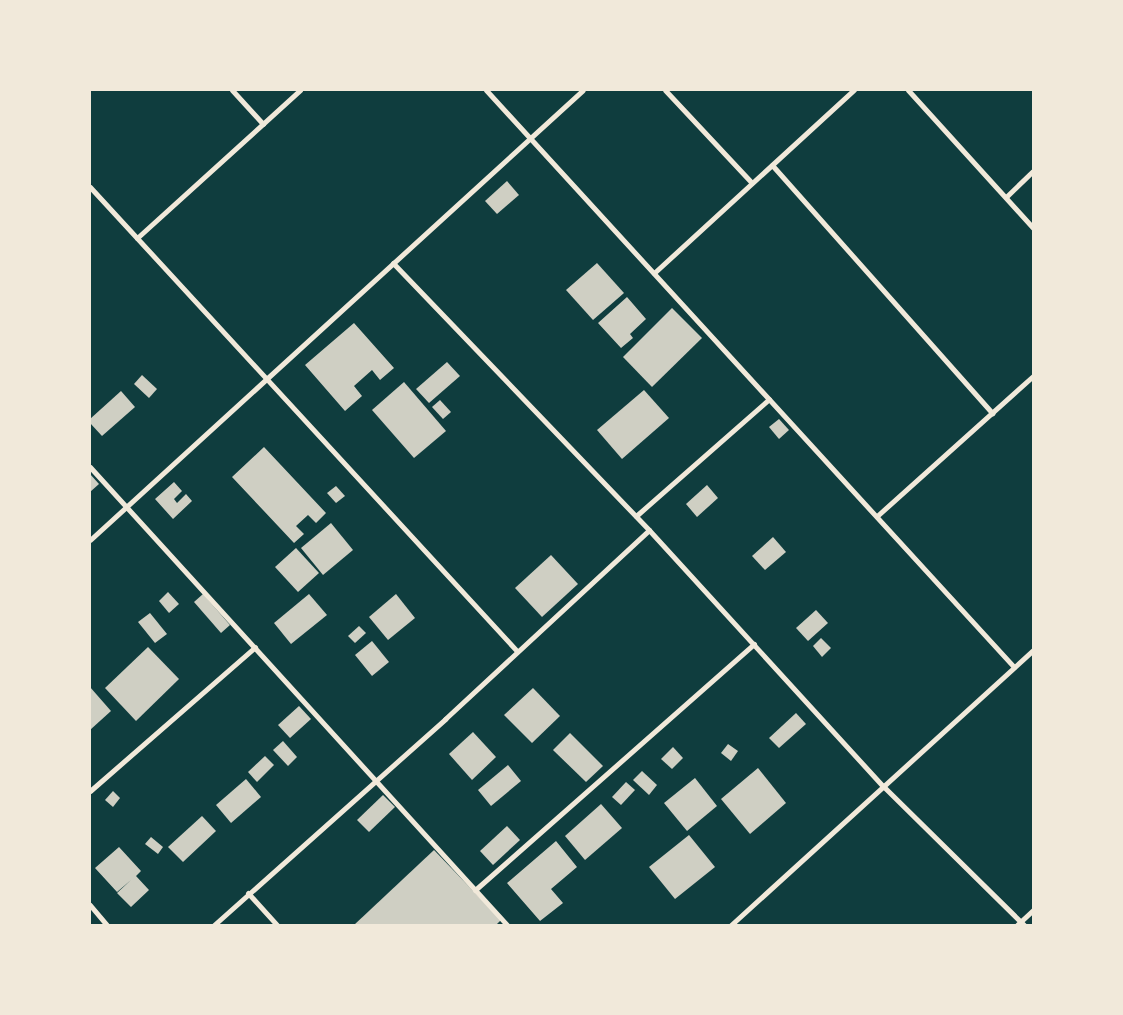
<!DOCTYPE html>
<style>
body{margin:0}
#map{position:relative;width:1123px;height:1015px;overflow:hidden;background:#0f3d3e;font-family:Jost,sans-serif}
div>[style]{position:absolute}
.building>*{inset:0;background:#cfcfc3}
.minor>*{height:5px;margin:-2.5px;padding:0 2.5px;transform-origin:2.5px;border-radius:2.5px;background:#f1e9da}
span{translate:-50% -50%;white-space:nowrap;text-align:center;line-height:1.15;-webkit-text-stroke:4px #f1e9da;paint-order:stroke}
.frame{position:absolute;inset:0;border:91px solid #f1e9da;pointer-events:none}
</style>
<div id="map">
<div class="building">
<div style="clip-path:polygon(507px 181px,519px 195px,497px 214px,485px 201px)"></div>
<div style="clip-path:polygon(597px 263px,624px 293px,593px 320px,566px 290px)"></div>
<div style="clip-path:polygon(627px 297px,646px 319px,630px 334px,633px 338px,621px 348px,598px 323px)"></div>
<div style="clip-path:polygon(672px 308px,702px 338px,652px 387px,623px 357px)"></div>
<div style="clip-path:polygon(354px 323px,394px 368px,380px 380px,372px 370px,354px 386px,362px 396px,345px 411px,305px 365px)"></div>
<div style="clip-path:polygon(447px 362px,460px 376px,429px 403px,416px 389px)"></div>
<div style="clip-path:polygon(142px 375px,157px 389px,149px 398px,134px 384px)"></div>
<div style="clip-path:polygon(404px 382px,446px 431px,414px 458px,372px 410px)"></div>
<div style="clip-path:polygon(644px 390px,669px 418px,622px 459px,597px 430px)"></div>
<div style="clip-path:polygon(121px 391px,135px 407px,102px 436px,90px 423px,90px 419px)"></div>
<div style="clip-path:polygon(440px 400px,451px 412px,443px 419px,432px 407px)"></div>
<div style="clip-path:polygon(779px 419px,789px 430px,779px 439px,769px 427px)"></div>
<div style="clip-path:polygon(264px 447px,326px 513px,316px 523px,308px 515px,296px 526px,304px 534px,294px 543px,232px 477px)"></div>
<div style="clip-path:polygon(90px 474px,99px 484px,90px 492px)"></div>
<div style="clip-path:polygon(174px 482px,182px 491px,174px 499px,177px 503px,186px 494px,192px 501px,173px 519px,155px 499px)"></div>
<div style="clip-path:polygon(707px 485px,718px 498px,697px 517px,686px 504px)"></div>
<div style="clip-path:polygon(336px 486px,345px 496px,336px 503px,327px 493px)"></div>
<div style="clip-path:polygon(331px 523px,353px 550px,323px 575px,301px 548px)"></div>
<div style="clip-path:polygon(773px 537px,786px 552px,765px 570px,752px 556px)"></div>
<div style="clip-path:polygon(296px 548px,319px 573px,298px 592px,275px 567px)"></div>
<div style="clip-path:polygon(551px 555px,578px 584px,542px 617px,515px 588px)"></div>
<div style="clip-path:polygon(168px 592px,179px 604px,169px 613px,159px 601px)"></div>
<div style="clip-path:polygon(203px 594px,230px 625px,221px 633px,194px 602px)"></div>
<div style="clip-path:polygon(309px 594px,327px 615px,291px 644px,274px 623px)"></div>
<div style="clip-path:polygon(396px 594px,415px 618px,388px 640px,369px 617px)"></div>
<div style="clip-path:polygon(816px 610px,828px 623px,808px 641px,796px 628px)"></div>
<div style="clip-path:polygon(150px 613px,167px 634px,155px 643px,138px 622px)"></div>
<div style="clip-path:polygon(359px 626px,366px 633px,355px 643px,348px 636px)"></div>
<div style="clip-path:polygon(821px 638px,831px 648px,822px 657px,813px 646px)"></div>
<div style="clip-path:polygon(372px 641px,389px 662px,372px 676px,355px 655px)"></div>
<div style="clip-path:polygon(148px 647px,179px 679px,136px 721px,105px 688px)"></div>
<div style="clip-path:polygon(90px 687px,111px 711px,90px 730px)"></div>
<div style="clip-path:polygon(533px 688px,560px 716px,532px 743px,504px 715px)"></div>
<div style="clip-path:polygon(299px 706px,311px 719px,290px 738px,278px 725px)"></div>
<div style="clip-path:polygon(796px 713px,806px 724px,779px 748px,769px 738px)"></div>
<div style="clip-path:polygon(473px 732px,496px 757px,472px 780px,449px 754px)"></div>
<div style="clip-path:polygon(570px 733px,603px 766px,586px 782px,553px 750px)"></div>
<div style="clip-path:polygon(283px 741px,297px 757px,288px 766px,273px 750px)"></div>
<div style="clip-path:polygon(728px 744px,738px 751px,731px 761px,721px 753px)"></div>
<div style="clip-path:polygon(673px 747px,683px 758px,672px 769px,661px 759px)"></div>
<div style="clip-path:polygon(265px 756px,274px 765px,257px 782px,248px 772px)"></div>
<div style="clip-path:polygon(508px 765px,521px 781px,491px 806px,478px 790px)"></div>
<div style="clip-path:polygon(758px 768px,786px 803px,750px 834px,721px 799px)"></div>
<div style="clip-path:polygon(642px 771px,657px 785px,649px 795px,633px 780px)"></div>
<div style="clip-path:polygon(695px 778px,717px 806px,687px 831px,664px 803px)"></div>
<div style="clip-path:polygon(246px 779px,261px 797px,231px 823px,216px 805px)"></div>
<div style="clip-path:polygon(626px 782px,635px 790px,621px 805px,612px 797px)"></div>
<div style="clip-path:polygon(113px 791px,120px 798px,113px 807px,105px 800px)"></div>
<div style="clip-path:polygon(383px 795px,395px 807px,369px 832px,357px 820px)"></div>
<div style="clip-path:polygon(601px 804px,622px 828px,585px 860px,565px 836px)"></div>
<div style="clip-path:polygon(202px 816px,216px 831px,183px 862px,168px 847px)"></div>
<div style="clip-path:polygon(507px 826px,520px 840px,493px 865px,480px 851px)"></div>
<div style="clip-path:polygon(689px 835px,715px 867px,675px 899px,649px 867px)"></div>
<div style="clip-path:polygon(151px 837px,163px 847px,158px 854px,145px 844px)"></div>
<div style="clip-path:polygon(556px 841px,577px 867px,551px 889px,563px 903px,540px 921px,507px 883px)"></div>
<div style="clip-path:polygon(119px 847px,141px 871px,136px 876px,149px 890px,131px 907px,117px 893px,131px 880px,117px 892px,95px 868px)"></div>
<div style="clip-path:polygon(434px 850px,501px 920px,496px 925px,354px 925px)"></div>
</div>
<div class="minor">
<div style="left:232px;top:90px;width:46px;rotate:47.6deg"></div>
<div style="left:486px;top:90px;width:782px;rotate:47.54deg"></div>
<div style="left:665px;top:90px;width:127px;rotate:46.9deg"></div>
<div style="left:908px;top:90px;width:186px;rotate:47.8deg"></div>
<div style="left:772px;top:165px;width:332px;rotate:48.4deg"></div>
<div style="left:90px;top:187px;width:631px;rotate:47.38deg"></div>
<div style="left:1006px;top:197px;width:37px;rotate:-44deg"></div>
<div style="left:137px;top:238px;width:220px;rotate:-42.2deg"></div>
<div style="left:393px;top:263px;width:370px;rotate:46.2deg"></div>
<div style="left:649px;top:530px;width:347px;rotate:47.6deg"></div>
<div style="left:883px;top:786px;width:198px;rotate:44.6deg"></div>
<div style="left:654px;top:273px;width:271px;rotate:-42.5deg"></div>
<div style="left:90px;top:467px;width:619px;rotate:47.68deg"></div>
<div style="left:636px;top:516px;width:177px;rotate:-41.3deg"></div>
<div style="left:877px;top:516px;width:210px;rotate:-41.9deg"></div>
<div style="left:90px;top:540px;width:667px;rotate:-42.39deg"></div>
<div style="left:90px;top:791px;width:219px;rotate:-41.1deg"></div>
<div style="left:475px;top:890px;width:372px;rotate:-41.4deg"></div>
<div style="left:248px;top:893px;width:43px;rotate:47.8deg"></div>
<div style="left:90px;top:905px;width:26px;rotate:50deg"></div>
<div style="left:214px;top:925px;width:310px;rotate:-41.7deg"></div>
<div style="left:445px;top:719px;width:278px;rotate:-42.8deg"></div>
<div style="left:731px;top:925px;width:408px;rotate:-42.3deg"></div>
<div style="left:1017px;top:925px;width:22px;rotate:-43deg"></div>
</div>
<div class="frame"></div>
</div>
